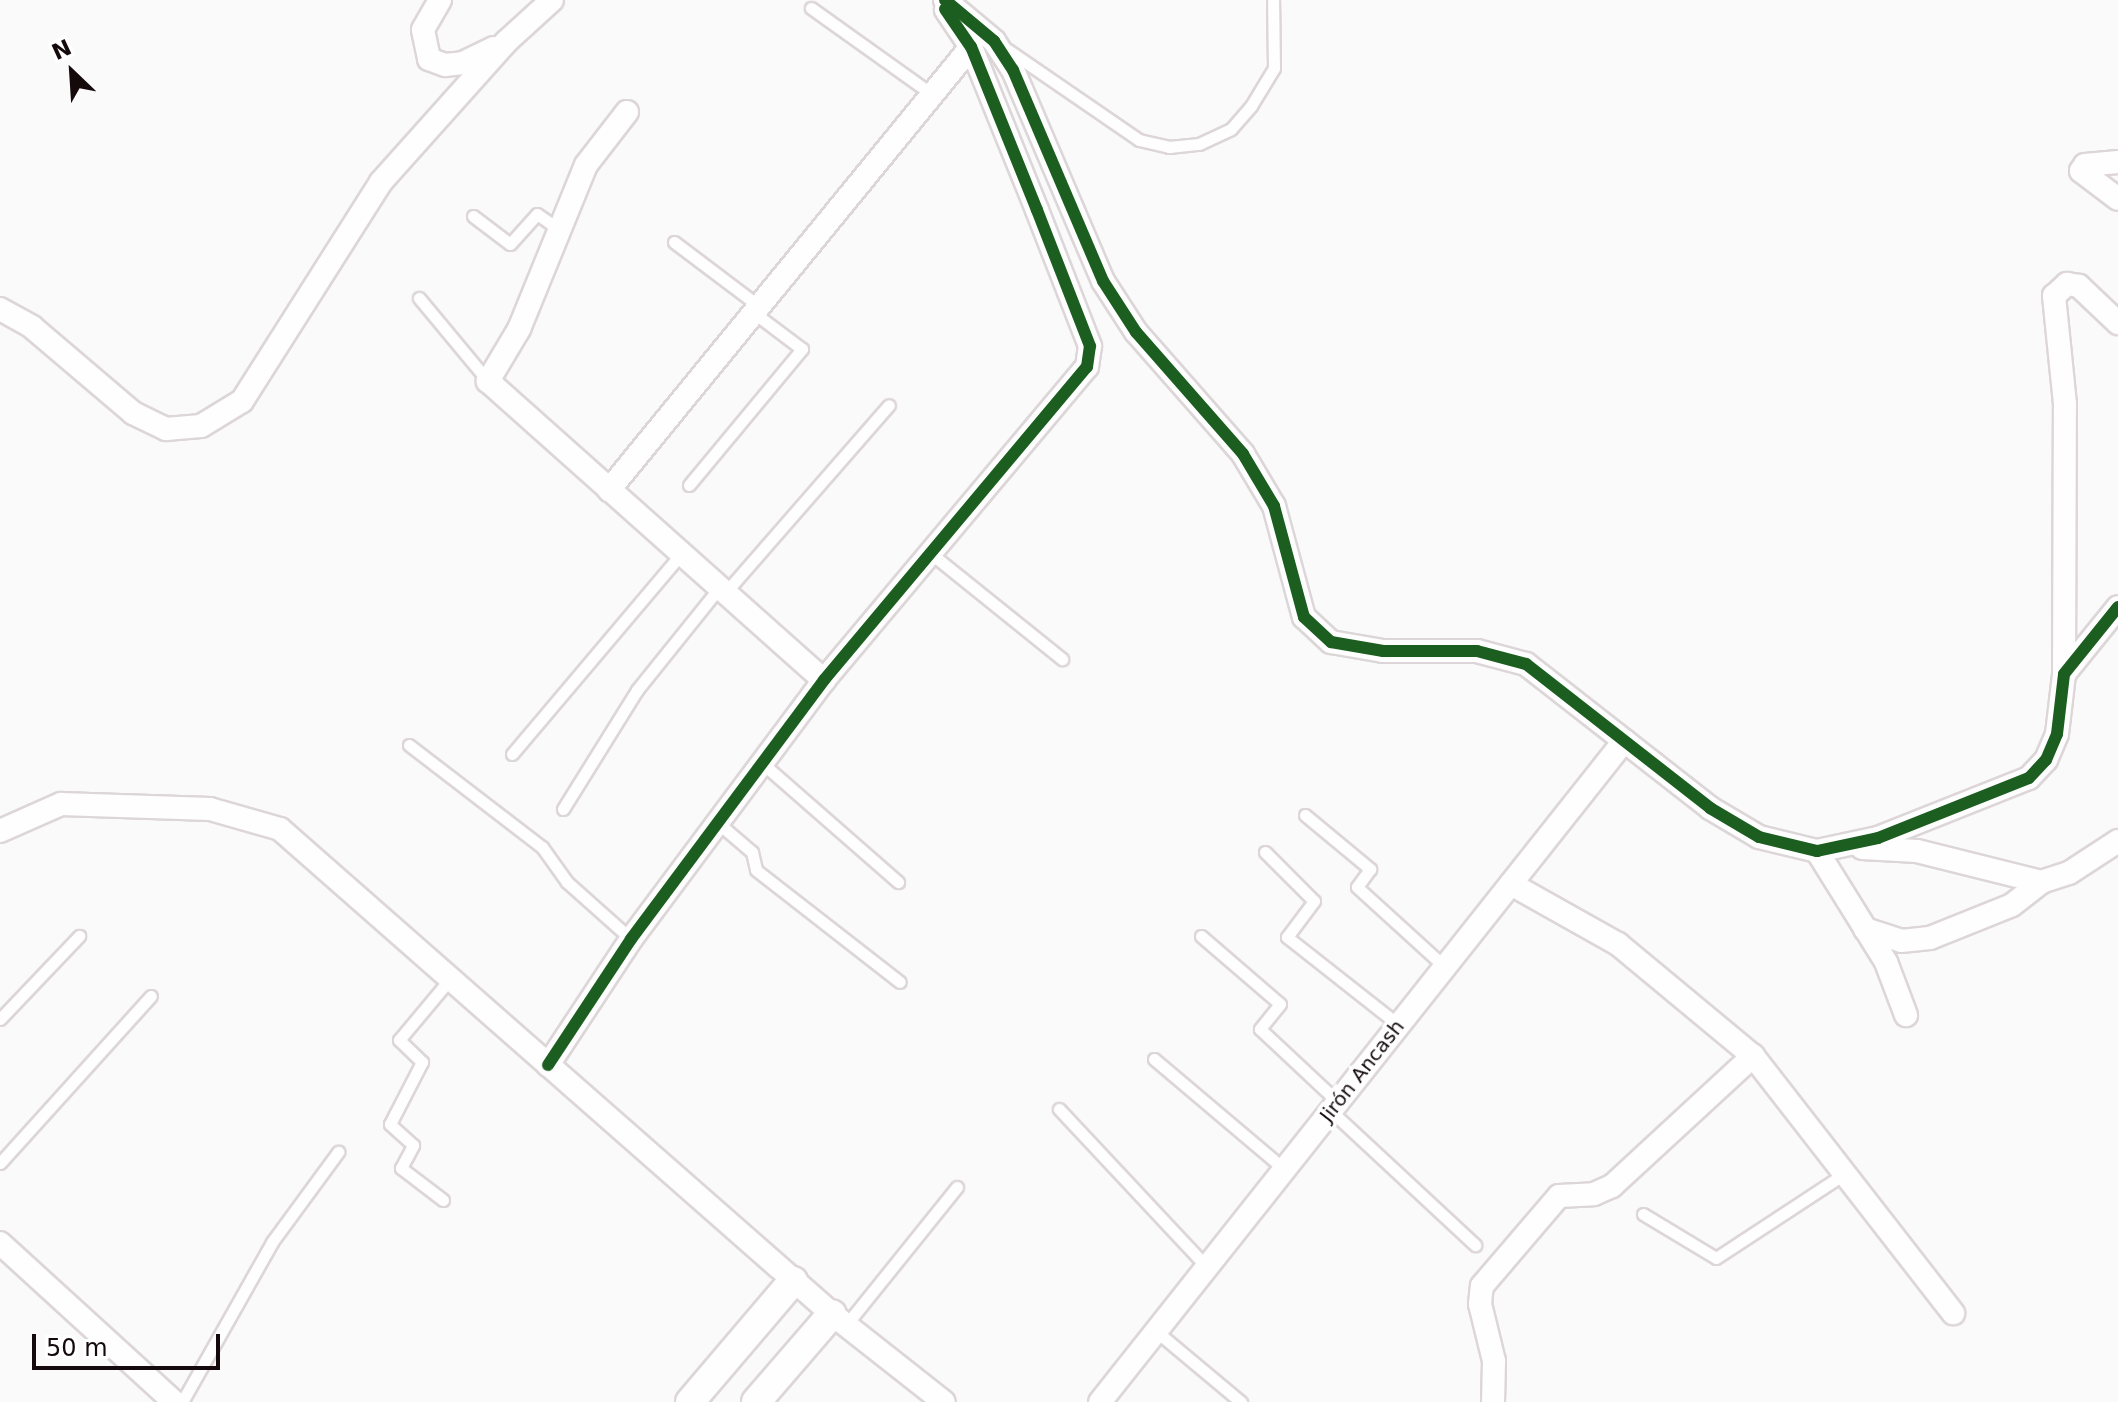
<!DOCTYPE html>
<meta charset="utf-8">
<style>
body{margin:0}
#map{position:relative;width:2118px;height:1402px;overflow:hidden;background:#fafafa;font-family:"DejaVu Sans",sans-serif}
div>[style]{position:absolute}
.roads{filter:drop-shadow(2px 0 #ddd6d8) drop-shadow(-2px 0 #ddd6d8) drop-shadow(0 2px #ddd6d8) drop-shadow(0 -2px #ddd6d8)}
.service>*{height:11px;margin:-5.5px;padding:0 5.5px;transform-origin:5.5px;border-radius:5.5px;background:#fefefe}
.minor>*{height:22px;margin:-11px;padding:0 11px;transform-origin:11px;border-radius:11px;background:#fefefe}
.tertiary>*{height:28px;margin:-14px;padding:0 14px;transform-origin:14px;border-radius:14px;background:#fefefe}
.cycleway>*{height:12px;margin:-6px;padding:0 6px;transform-origin:6px;border-radius:6px;background:#1b5e20}
span{translate:-50% -50%;white-space:nowrap;text-align:center;line-height:1.15;-webkit-text-stroke:7px #fff;paint-order:stroke}
.street-label{font-size:20px;color:#140a0c}
.north{position:absolute;left:32px;top:32px;width:80px;height:80px;-webkit-text-stroke:6px #fff;paint-order:stroke;rotate:335deg;font-size:22px;font-weight:700;line-height:32px;text-align:center;color:#140a0c}
.north::after{content:'';display:block;margin:auto;width:28px;height:36px;background:#140a0c;clip-path:polygon(50% 0,100% 100%,50% 72%,0 100%)}
.scale{position:absolute;left:32px;top:1334px;width:188px;height:36px;box-sizing:border-box;border:4px solid #140a0c;border-top:0;padding-left:10px;font-size:24px;line-height:28px;white-space:nowrap;color:#140a0c;-webkit-text-stroke:6px #fff;paint-order:stroke}
</style>
<div id="map">
<div class="roads">
<div class="service">
<div style="left:811px;top:8px;width:150px;rotate:35.5deg"></div>
<div style="left:1008px;top:50px;width:159px;rotate:34.5deg"></div>
<div style="left:1139px;top:140px;width:31px;rotate:13deg"></div>
<div style="left:1169px;top:147px;width:30px;rotate:-6deg"></div>
<div style="left:1199px;top:144px;width:35px;rotate:-25deg"></div>
<div style="left:1231px;top:129px;width:30px;rotate:-49deg"></div>
<div style="left:1251px;top:106px;width:44px;rotate:-58.8deg"></div>
<div style="left:1274px;top:68px;width:68px;rotate:-90.8deg"></div>
<div style="left:473px;top:216px;width:46px;rotate:37.1deg"></div>
<div style="left:510px;top:244px;width:40px;rotate:-48deg"></div>
<div style="left:537px;top:214px;width:28px;rotate:35deg"></div>
<div style="left:674px;top:242px;width:106px;rotate:37deg"></div>
<div style="left:419px;top:298px;width:108px;rotate:50.3deg"></div>
<div style="left:689px;top:485px;width:177px;rotate:-50.3deg"></div>
<div style="left:802px;top:349px;width:60px;rotate:-143.1deg"></div>
<div style="left:929px;top:552px;width:171px;rotate:38.8deg"></div>
<div style="left:725px;top:593px;width:249px;rotate:-48.9deg"></div>
<div style="left:409px;top:745px;width:168px;rotate:37.5deg"></div>
<div style="left:542px;top:847px;width:43px;rotate:54.5deg"></div>
<div style="left:567px;top:882px;width:86px;rotate:41.7deg"></div>
<div style="left:512px;top:754px;width:262px;rotate:-49.8deg"></div>
<div style="left:762px;top:763px;width:181px;rotate:41.2deg"></div>
<div style="left:563px;top:809px;width:140px;rotate:-58.1deg"></div>
<div style="left:637px;top:690px;width:131px;rotate:-51.2deg"></div>
<div style="left:1305px;top:815px;width:85px;rotate:39.7deg"></div>
<div style="left:1370px;top:869px;width:22px;rotate:126deg"></div>
<div style="left:1357px;top:887px;width:119px;rotate:42.3deg"></div>
<div style="left:718px;top:823px;width:45px;rotate:40.5deg"></div>
<div style="left:752px;top:852px;width:18px;rotate:77deg"></div>
<div style="left:756px;top:870px;width:182px;rotate:37.9deg"></div>
<div style="left:1265px;top:852px;width:69px;rotate:45deg"></div>
<div style="left:1314px;top:901px;width:45px;rotate:126.9deg"></div>
<div style="left:1287px;top:937px;width:142px;rotate:38.2deg"></div>
<div style="left:1201px;top:936px;width:104px;rotate:40.7deg"></div>
<div style="left:1280px;top:1004px;width:32px;rotate:129deg"></div>
<div style="left:1260px;top:1029px;width:107px;rotate:43.1deg"></div>
<div style="left:0;top:1019px;width:115px;rotate:-46.4deg"></div>
<div style="left:1154px;top:1059px;width:170px;rotate:40.2deg"></div>
<div style="left:1059px;top:1109px;width:216px;rotate:46.9deg"></div>
<div style="left:1331px;top:1111px;width:197px;rotate:42.9deg"></div>
<div style="left:0;top:1163px;width:225px;rotate:-47.9deg"></div>
<div style="left:443px;top:1200px;width:53px;rotate:-142.7deg"></div>
<div style="left:401px;top:1168px;width:26px;rotate:-62deg"></div>
<div style="left:413px;top:1145px;width:31px;rotate:-138deg"></div>
<div style="left:390px;top:1124px;width:70px;rotate:-62.7deg"></div>
<div style="left:422px;top:1062px;width:32px;rotate:-136deg"></div>
<div style="left:399px;top:1040px;width:80px;rotate:-50.1deg"></div>
<div style="left:1643px;top:1214px;width:85px;rotate:31.1deg"></div>
<div style="left:1716px;top:1258px;width:157px;rotate:-33.3deg"></div>
<div style="left:846px;top:1325px;width:177px;rotate:-51.2deg"></div>
<div style="left:1156px;top:1331px;width:111px;rotate:39.9deg"></div>
<div style="left:182px;top:1402px;width:184px;rotate:-60.6deg"></div>
<div style="left:272px;top:1242px;width:112px;rotate:-53.7deg"></div>
</div>
<div class="minor">
<div style="left:440px;top:0;width:34px;rotate:120deg"></div>
<div style="left:423px;top:30px;width:30px;rotate:78deg"></div>
<div style="left:429px;top:59px;width:17px;rotate:21deg"></div>
<div style="left:445px;top:65px;width:18px;rotate:-6deg"></div>
<div style="left:463px;top:63px;width:34px;rotate:-26deg"></div>
<div style="left:945px;top:0;width:64px;rotate:39.9deg"></div>
<div style="left:994px;top:41px;width:35px;rotate:57deg"></div>
<div style="left:1013px;top:70px;width:229px;rotate:66.9deg"></div>
<div style="left:1103px;top:281px;width:61px;rotate:57.1deg"></div>
<div style="left:1136px;top:332px;width:162px;rotate:48.7deg"></div>
<div style="left:1243px;top:454px;width:61px;rotate:59.2deg"></div>
<div style="left:1274px;top:506px;width:115px;rotate:74.9deg"></div>
<div style="left:1304px;top:617px;width:37px;rotate:43deg"></div>
<div style="left:1331px;top:642px;width:53px;rotate:9.8deg"></div>
<div style="left:1383px;top:651px;width:94px"></div>
<div style="left:1477px;top:651px;width:51px;rotate:14.9deg"></div>
<div style="left:1526px;top:664px;width:234px;rotate:38deg"></div>
<div style="left:1710px;top:808px;width:57px;rotate:30.6deg"></div>
<div style="left:1759px;top:837px;width:60px;rotate:13.6deg"></div>
<div style="left:1817px;top:851px;width:62px;rotate:-12deg"></div>
<div style="left:1878px;top:838px;width:162px;rotate:-21.7deg"></div>
<div style="left:2029px;top:778px;width:25px;rotate:-47deg"></div>
<div style="left:2046px;top:760px;width:28px;rotate:-67deg"></div>
<div style="left:2057px;top:734px;width:60px;rotate:-83.3deg"></div>
<div style="left:2064px;top:674px;width:86px;rotate:-51.1deg"></div>
<div style="left:627px;top:112px;width:67px;rotate:127.7deg"></div>
<div style="left:586px;top:165px;width:177px;rotate:112.2deg"></div>
<div style="left:519px;top:329px;width:61px;rotate:120.8deg"></div>
<div style="left:488px;top:381px;width:450px;rotate:41.7deg"></div>
<div style="left:2118px;top:162px;width:33px;rotate:175deg"></div>
<div style="left:2085px;top:165px;width:7px;rotate:124deg"></div>
<div style="left:2081px;top:171px;width:46px;rotate:37.1deg"></div>
<div style="left:0;top:309px;width:37px;rotate:29deg"></div>
<div style="left:32px;top:327px;width:133px;rotate:40.4deg"></div>
<div style="left:133px;top:413px;width:37px;rotate:26deg"></div>
<div style="left:166px;top:429px;width:35px;rotate:-5deg"></div>
<div style="left:201px;top:426px;width:48px;rotate:-31.4deg"></div>
<div style="left:242px;top:401px;width:259px;rotate:-57.6deg"></div>
<div style="left:381px;top:182px;width:188px;rotate:-48.2deg"></div>
<div style="left:506px;top:42px;width:62px;rotate:-42.4deg"></div>
<div style="left:609px;top:490px;width:572px;rotate:-50.75deg"></div>
<div style="left:2064px;top:674px;width:270px;rotate:-89.8deg"></div>
<div style="left:2065px;top:404px;width:109px;rotate:-95.8deg"></div>
<div style="left:2054px;top:296px;width:18px;rotate:-43deg"></div>
<div style="left:2067px;top:284px;width:12px;rotate:9deg"></div>
<div style="left:2079px;top:286px;width:54px;rotate:43.5deg"></div>
<div style="left:0;top:831px;width:67px;rotate:-23.9deg"></div>
<div style="left:61px;top:804px;width:149px;rotate:1.9deg"></div>
<div style="left:210px;top:809px;width:73px;rotate:15.9deg"></div>
<div style="left:280px;top:829px;width:735px;rotate:41.3deg"></div>
<div style="left:832px;top:1314px;width:142px;rotate:38.2deg"></div>
<div style="left:1862px;top:848px;width:55px;rotate:3.1deg"></div>
<div style="left:1917px;top:851px;width:128px;rotate:14deg"></div>
<div style="left:2041px;top:882px;width:29px;rotate:-18deg"></div>
<div style="left:2069px;top:873px;width:59px;rotate:-33.1deg"></div>
<div style="left:1817px;top:851px;width:131px;rotate:58.1deg"></div>
<div style="left:1886px;top:962px;width:57px;rotate:69.3deg"></div>
<div style="left:1511px;top:884px;width:123px;rotate:29.3deg"></div>
<div style="left:1618px;top:944px;width:175px;rotate:39.7deg"></div>
<div style="left:1753px;top:1056px;width:326px;rotate:52.1deg"></div>
<div style="left:1865px;top:929px;width:38px;rotate:18deg"></div>
<div style="left:1901px;top:941px;width:29px;rotate:-6deg"></div>
<div style="left:1930px;top:938px;width:88px;rotate:-21.9deg"></div>
<div style="left:2012px;top:905px;width:37px;rotate:-38deg"></div>
<div style="left:548px;top:1065px;width:151px;rotate:-56.6deg"></div>
<div style="left:631px;top:939px;width:323px;rotate:-53.3deg"></div>
<div style="left:824px;top:680px;width:409px;rotate:-50deg"></div>
<div style="left:1087px;top:367px;width:21px;rotate:-82deg"></div>
<div style="left:1090px;top:346px;width:146px;rotate:-111.3deg"></div>
<div style="left:1037px;top:210px;width:176px;rotate:-112deg"></div>
<div style="left:971px;top:47px;width:45px;rotate:-124deg"></div>
<div style="left:0;top:1243px;width:236px;rotate:42.4deg"></div>
<div style="left:1100px;top:1402px;width:844px;rotate:-51.59deg"></div>
<div style="left:1493px;top:1402px;width:41px;rotate:-88.6deg"></div>
<div style="left:1494px;top:1361px;width:59px;rotate:-103.8deg"></div>
<div style="left:1480px;top:1304px;width:18px;rotate:-84deg"></div>
<div style="left:1482px;top:1286px;width:118px;rotate:-49.5deg"></div>
<div style="left:1559px;top:1196px;width:35px;rotate:-3deg"></div>
<div style="left:1594px;top:1194px;width:20px;rotate:-24deg"></div>
<div style="left:1612px;top:1186px;width:192px;rotate:-42.7deg"></div>
</div>
<div class="tertiary">
<div style="left:690px;top:1402px;width:159px;rotate:-49.6deg"></div>
<div style="left:756px;top:1402px;width:116px;rotate:-49.2deg"></div>
</div>
</div>
<div class="cycleway">
<div style="left:945px;top:0;width:64px;rotate:39.9deg"></div>
<div style="left:994px;top:41px;width:35px;rotate:57deg"></div>
<div style="left:1013px;top:70px;width:229px;rotate:66.9deg"></div>
<div style="left:1103px;top:281px;width:61px;rotate:57.1deg"></div>
<div style="left:1136px;top:332px;width:162px;rotate:48.7deg"></div>
<div style="left:1243px;top:454px;width:61px;rotate:59.2deg"></div>
<div style="left:1274px;top:506px;width:115px;rotate:74.9deg"></div>
<div style="left:1304px;top:617px;width:37px;rotate:43deg"></div>
<div style="left:1331px;top:642px;width:53px;rotate:9.8deg"></div>
<div style="left:1383px;top:651px;width:94px"></div>
<div style="left:1477px;top:651px;width:51px;rotate:14.9deg"></div>
<div style="left:1526px;top:664px;width:234px;rotate:38deg"></div>
<div style="left:1710px;top:808px;width:57px;rotate:30.6deg"></div>
<div style="left:1759px;top:837px;width:60px;rotate:13.6deg"></div>
<div style="left:1817px;top:851px;width:62px;rotate:-12deg"></div>
<div style="left:1878px;top:838px;width:162px;rotate:-21.7deg"></div>
<div style="left:2029px;top:778px;width:25px;rotate:-47deg"></div>
<div style="left:2046px;top:760px;width:28px;rotate:-67deg"></div>
<div style="left:2057px;top:734px;width:60px;rotate:-83.3deg"></div>
<div style="left:2064px;top:674px;width:86px;rotate:-51.1deg"></div>
<div style="left:548px;top:1065px;width:151px;rotate:-56.6deg"></div>
<div style="left:631px;top:939px;width:323px;rotate:-53.3deg"></div>
<div style="left:824px;top:680px;width:409px;rotate:-50deg"></div>
<div style="left:1087px;top:367px;width:21px;rotate:-82deg"></div>
<div style="left:1090px;top:346px;width:146px;rotate:-111.3deg"></div>
<div style="left:1037px;top:210px;width:176px;rotate:-112deg"></div>
<div style="left:971px;top:47px;width:46px;rotate:-124.4deg"></div>
</div>
<div class="street-label">
<span style="left:1362px;top:1071px;rotate:-52deg">Jirón Ancash</span>
</div>
<div class="north">N</div>
<div class="scale">50 m</div>
</div>
